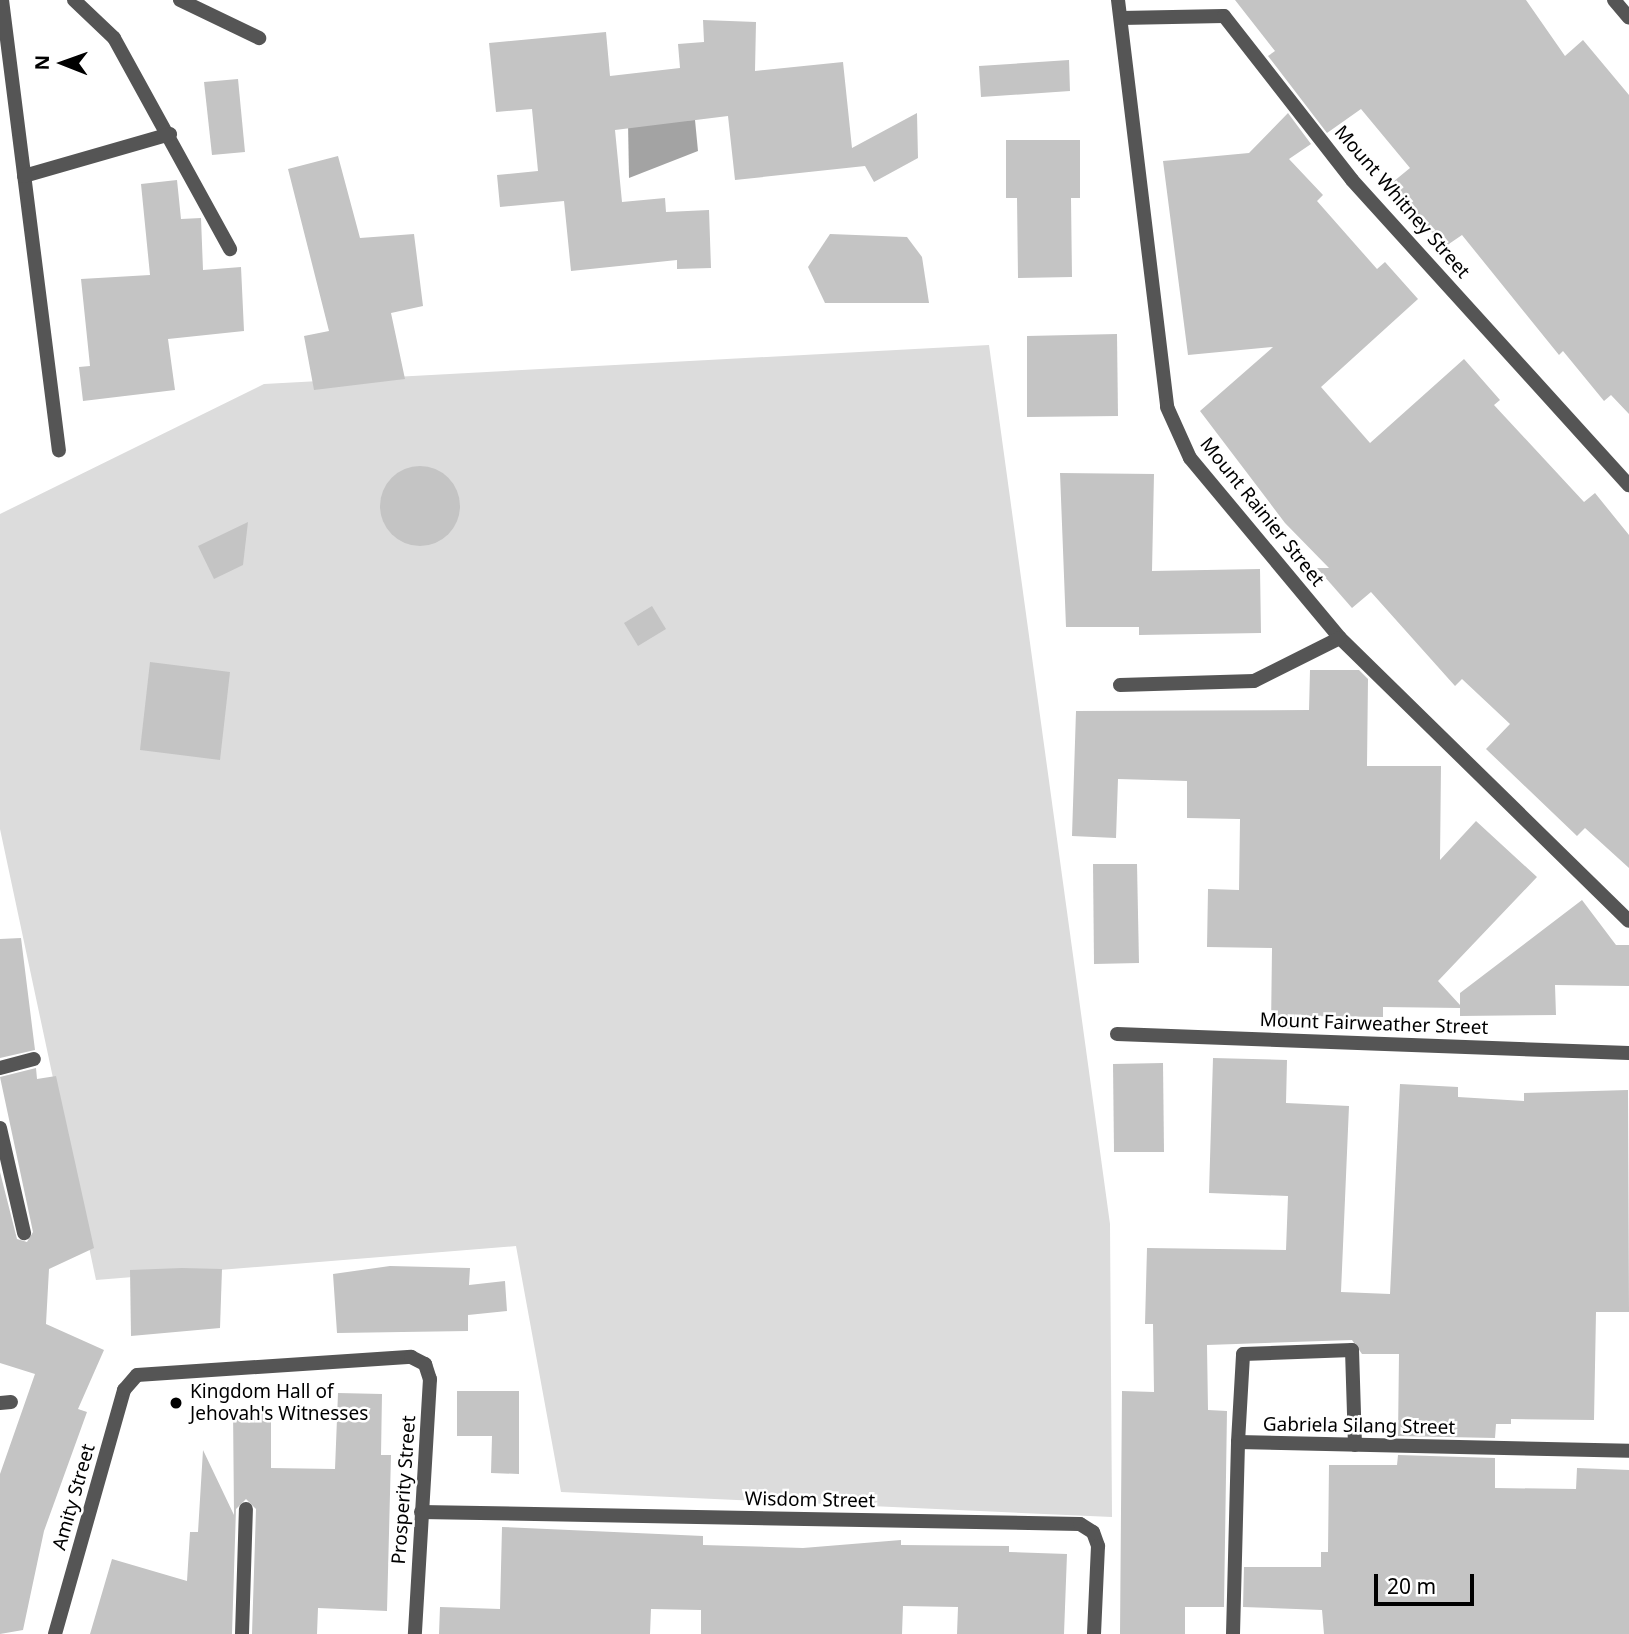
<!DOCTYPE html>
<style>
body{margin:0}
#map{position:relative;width:1629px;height:1634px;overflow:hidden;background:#fff;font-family:"Noto Sans",sans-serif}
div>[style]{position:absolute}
.green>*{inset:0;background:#dcdcdc}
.water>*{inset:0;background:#a3a3a3}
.building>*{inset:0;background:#c4c4c4}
.round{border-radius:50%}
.service>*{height:14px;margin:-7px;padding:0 7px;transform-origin:7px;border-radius:7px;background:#555}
.minor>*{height:14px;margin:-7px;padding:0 7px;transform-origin:7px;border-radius:7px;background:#555}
.dots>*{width:19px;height:19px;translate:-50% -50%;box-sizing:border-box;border:4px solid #fff;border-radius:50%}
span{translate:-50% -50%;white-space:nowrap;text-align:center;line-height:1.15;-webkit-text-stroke:5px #fff;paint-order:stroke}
.street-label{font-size:19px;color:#000}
.poi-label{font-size:19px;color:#000}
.left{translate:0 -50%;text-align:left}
.north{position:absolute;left:28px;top:28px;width:70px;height:70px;-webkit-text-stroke:5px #fff;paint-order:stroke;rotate:271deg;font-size:19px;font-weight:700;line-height:28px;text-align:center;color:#000}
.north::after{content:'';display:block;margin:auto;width:24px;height:32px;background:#000;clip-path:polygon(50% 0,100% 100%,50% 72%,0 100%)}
.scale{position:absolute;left:1374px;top:1574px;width:100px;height:32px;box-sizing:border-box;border:4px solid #000;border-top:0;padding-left:9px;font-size:21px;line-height:24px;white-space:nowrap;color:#000;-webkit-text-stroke:5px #fff;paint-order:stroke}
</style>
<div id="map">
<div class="green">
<div style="clip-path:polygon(989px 345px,1110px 1224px,1112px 1517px,561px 1492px,516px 1246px,96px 1280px,0 829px,0 514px,264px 384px)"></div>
</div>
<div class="water">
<div style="clip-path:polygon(695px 120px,698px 151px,629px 178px,628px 122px)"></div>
</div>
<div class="building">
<div style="clip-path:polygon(1235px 0,1526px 0,1565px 56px,1583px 40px,1629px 95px,1629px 414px,1611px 395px,1604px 401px,1563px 351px,1559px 355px,1462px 235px,1443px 248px,1425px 223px,1420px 228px,1388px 186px,1410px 168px,1361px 109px,1327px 133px,1268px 56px,1275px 51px)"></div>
<div style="clip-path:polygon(703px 20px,756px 22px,755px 71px,843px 62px,852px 148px,917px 113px,918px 158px,874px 182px,865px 166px,735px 180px,728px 116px,615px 130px,622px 202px,665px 198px,666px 212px,709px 210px,711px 268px,677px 269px,677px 260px,571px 271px,564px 201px,500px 207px,497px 175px,538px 171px,532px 109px,496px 112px,489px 43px,606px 32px,610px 76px,680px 68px,678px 44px,704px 42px)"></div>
<div style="clip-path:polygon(1069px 60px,1070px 91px,981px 97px,979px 66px)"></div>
<div style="clip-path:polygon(238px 79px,245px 152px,212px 155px,204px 82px)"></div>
<div style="clip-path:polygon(1288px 113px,1311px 144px,1289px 159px,1323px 195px,1317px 201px,1377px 269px,1385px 262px,1418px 299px,1321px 387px,1370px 443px,1464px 359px,1500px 400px,1494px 405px,1584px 502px,1595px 493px,1629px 535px,1629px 868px,1585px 828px,1577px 836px,1486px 749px,1510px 724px,1462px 679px,1455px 686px,1371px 592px,1352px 608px,1317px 568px,1329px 568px,1285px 523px,1200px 411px,1273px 347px,1188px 355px,1163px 161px,1249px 153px)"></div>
<div style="clip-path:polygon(1006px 140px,1080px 140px,1080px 198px,1071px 198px,1072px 277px,1018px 278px,1017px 198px,1006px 198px)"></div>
<div style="clip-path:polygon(338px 156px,360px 238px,414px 234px,423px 306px,391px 313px,405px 379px,314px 390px,304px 336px,329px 331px,288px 169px)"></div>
<div style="clip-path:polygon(177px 180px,181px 219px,201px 218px,203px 270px,241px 267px,244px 331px,168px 339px,175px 390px,83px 401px,79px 367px,90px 366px,81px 279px,150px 275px,141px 184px)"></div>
<div style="clip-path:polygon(830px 234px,907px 237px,922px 257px,929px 303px,825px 303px,808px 267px)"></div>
<div style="clip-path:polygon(1117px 334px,1118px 416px,1027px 417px,1027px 336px)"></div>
<div class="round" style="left:380px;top:466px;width:80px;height:80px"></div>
<div style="clip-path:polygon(1060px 473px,1154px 474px,1152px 571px,1260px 569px,1261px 633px,1139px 635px,1139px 627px,1066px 627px)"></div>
<div style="clip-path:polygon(248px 522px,243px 565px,214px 579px,198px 546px)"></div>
<div style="clip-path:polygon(652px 606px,666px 629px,638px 646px,624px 623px)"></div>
<div style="clip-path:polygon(150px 662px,230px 672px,220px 760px,140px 750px)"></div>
<div style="clip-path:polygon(1310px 670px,1359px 670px,1368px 679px,1367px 766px,1441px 766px,1440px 860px,1476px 821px,1537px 877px,1438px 981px,1460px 1005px,1460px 993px,1582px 900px,1616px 945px,1629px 945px,1629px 986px,1555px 985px,1556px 1015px,1460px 1016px,1460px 1008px,1383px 1007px,1383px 1017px,1307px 1016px,1306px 1029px,1271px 1028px,1272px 948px,1207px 947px,1208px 889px,1239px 890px,1240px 819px,1187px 818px,1187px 781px,1118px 779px,1116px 838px,1072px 836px,1076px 711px,1309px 710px)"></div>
<div style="clip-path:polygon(1093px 864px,1137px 864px,1139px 963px,1094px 964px)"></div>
<div style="clip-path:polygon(21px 938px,35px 1050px,0 1058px,0 939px)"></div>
<div style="clip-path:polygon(1213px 1058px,1287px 1060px,1286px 1103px,1349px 1106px,1341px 1292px,1390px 1294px,1400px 1084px,1458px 1087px,1458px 1097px,1524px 1101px,1524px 1093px,1628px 1090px,1629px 1312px,1596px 1312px,1594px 1420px,1511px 1419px,1511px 1424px,1496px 1424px,1495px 1438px,1398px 1436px,1399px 1354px,1362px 1354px,1352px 1340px,1207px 1345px,1208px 1410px,1227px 1411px,1224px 1607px,1185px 1607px,1185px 1634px,1120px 1634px,1122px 1391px,1154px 1392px,1153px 1324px,1145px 1324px,1147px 1248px,1286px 1250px,1288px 1196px,1209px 1193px)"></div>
<div style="clip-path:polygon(1163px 1063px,1164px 1152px,1114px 1152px,1113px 1064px)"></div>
<div style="clip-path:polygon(36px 1068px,37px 1079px,56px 1076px,94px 1248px,49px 1269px,46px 1324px,104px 1350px,78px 1409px,87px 1412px,44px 1531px,23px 1630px,0 1634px,0 1474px,35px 1374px,0 1363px,0 1172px,17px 1239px,27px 1242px,33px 1232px,0 1077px)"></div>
<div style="clip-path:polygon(390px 1266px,470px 1268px,469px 1285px,505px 1281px,507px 1311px,468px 1315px,468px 1331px,337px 1333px,333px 1274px)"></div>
<div style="clip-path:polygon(182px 1268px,222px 1269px,220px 1328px,131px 1336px,130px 1270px)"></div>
<div style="clip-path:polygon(457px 1391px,519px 1391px,519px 1474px,491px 1473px,492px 1436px,457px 1436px)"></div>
<div style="clip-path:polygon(338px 1393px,382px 1394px,381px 1455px,391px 1455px,387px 1611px,318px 1608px,317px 1634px,252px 1634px,256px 1509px,246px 1499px,236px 1509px,232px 1634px,90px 1634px,112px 1559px,187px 1581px,190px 1532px,198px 1532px,203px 1450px,234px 1515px,233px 1409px,271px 1409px,271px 1468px,335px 1469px)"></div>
<div style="clip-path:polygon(1398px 1455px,1495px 1458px,1495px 1488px,1576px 1489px,1577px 1468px,1629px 1470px,1629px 1634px,1324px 1634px,1322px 1610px,1243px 1607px,1244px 1567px,1321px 1567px,1321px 1552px,1328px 1552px,1329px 1465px,1397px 1465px)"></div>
<div style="clip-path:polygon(502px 1527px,703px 1536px,703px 1545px,803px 1548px,901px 1540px,901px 1545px,1009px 1546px,1009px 1552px,1067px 1554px,1064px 1634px,957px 1634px,958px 1607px,903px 1606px,902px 1634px,701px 1634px,701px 1610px,651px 1609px,650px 1634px,439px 1634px,440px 1607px,500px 1609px)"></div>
</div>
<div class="service">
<div style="left:2px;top:0;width:454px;rotate:82.8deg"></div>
<div style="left:74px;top:0;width:55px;rotate:43.5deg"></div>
<div style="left:114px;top:38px;width:241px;rotate:61.2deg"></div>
<div style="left:24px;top:176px;width:152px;rotate:-16deg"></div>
</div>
<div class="minor">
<div style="left:180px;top:0;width:88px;rotate:25.7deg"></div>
<div style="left:1118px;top:0;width:410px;rotate:83.1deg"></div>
<div style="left:1167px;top:407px;width:56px;rotate:65.7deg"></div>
<div style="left:1190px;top:458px;width:234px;rotate:50.2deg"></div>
<div style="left:1340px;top:638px;width:404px;rotate:44.4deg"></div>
<div style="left:1614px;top:0;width:23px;rotate:50deg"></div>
<div style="left:1121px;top:18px;width:103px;rotate:-1.1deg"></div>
<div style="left:1224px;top:16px;width:208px;rotate:52deg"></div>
<div style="left:1352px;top:180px;width:412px;rotate:47.8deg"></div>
<div style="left:1120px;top:685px;width:134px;rotate:-1.7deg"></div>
<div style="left:1254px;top:681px;width:96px;rotate:-26.6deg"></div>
<div style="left:1117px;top:1034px;width:512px;rotate:2.13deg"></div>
<div style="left:0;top:1068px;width:35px;rotate:-15deg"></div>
<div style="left:0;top:1128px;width:108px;rotate:77.1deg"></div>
<div style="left:0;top:1403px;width:11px;rotate:-5deg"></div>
<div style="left:1238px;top:1442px;width:88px;rotate:-86.7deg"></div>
<div style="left:1243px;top:1354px;width:109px;rotate:-2.1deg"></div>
<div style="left:1352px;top:1350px;width:95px;rotate:88.2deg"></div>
<div style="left:421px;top:1512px;width:659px;rotate:1.04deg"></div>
<div style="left:1080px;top:1524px;width:15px;rotate:32deg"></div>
<div style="left:1093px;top:1532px;width:15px;rotate:70deg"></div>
<div style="left:1098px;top:1546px;width:88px;rotate:92.6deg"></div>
<div style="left:55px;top:1634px;width:254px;rotate:-74.2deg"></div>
<div style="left:124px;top:1390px;width:20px;rotate:-49deg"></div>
<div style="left:137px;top:1375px;width:275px;rotate:-3.8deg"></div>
<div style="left:411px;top:1357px;width:16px;rotate:27deg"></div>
<div style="left:425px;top:1364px;width:16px;rotate:72deg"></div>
<div style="left:430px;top:1379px;width:255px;rotate:93.4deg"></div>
<div style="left:242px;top:1634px;width:125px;rotate:-88.2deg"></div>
<div style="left:1233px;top:1634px;width:192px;rotate:-88.5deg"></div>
<div style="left:1238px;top:1442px;width:391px;rotate:1.3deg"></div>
</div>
<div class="dots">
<div style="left:176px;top:1403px;background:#000"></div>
</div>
<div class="street-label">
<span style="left:1402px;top:202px;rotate:49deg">Mount Whitney Street</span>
<span style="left:1262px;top:512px;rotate:51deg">Mount Rainier Street</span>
<span style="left:1374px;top:1024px;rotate:2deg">Mount Fairweather Street</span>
<span style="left:1359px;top:1426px;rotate:1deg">Gabriela Silang Street</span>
<span style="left:404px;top:1490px;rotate:-86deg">Prosperity Street</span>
<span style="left:74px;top:1497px;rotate:-74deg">Amity Street</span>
<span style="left:810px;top:1500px;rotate:1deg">Wisdom Street</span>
</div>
<div class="poi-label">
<span class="left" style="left:190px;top:1403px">Kingdom Hall of<br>Jehovah's Witnesses</span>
</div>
<div class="north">N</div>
<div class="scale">20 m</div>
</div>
